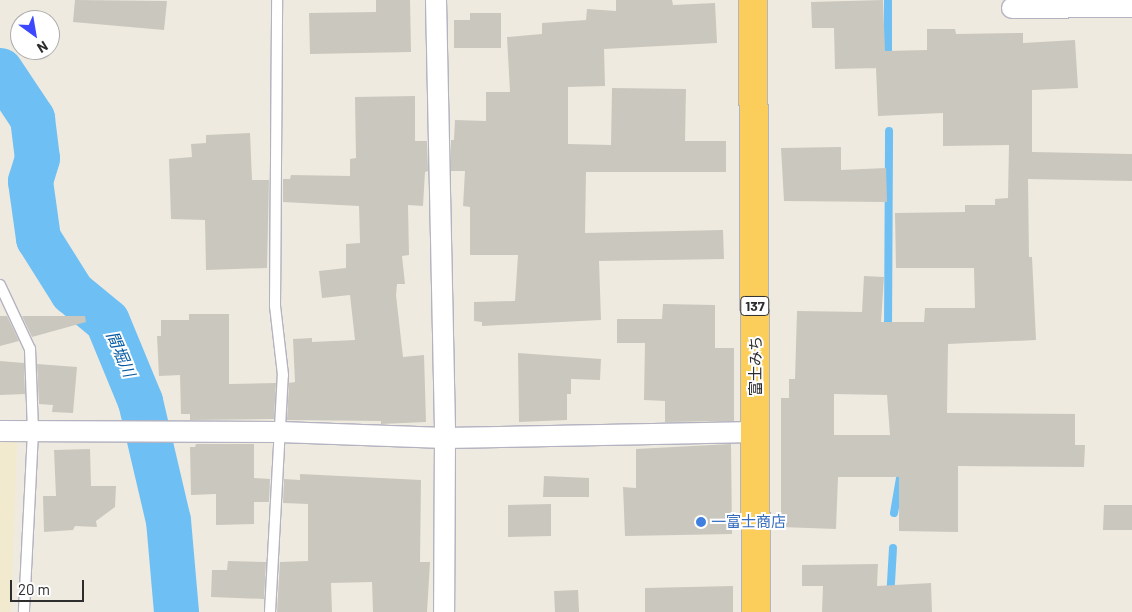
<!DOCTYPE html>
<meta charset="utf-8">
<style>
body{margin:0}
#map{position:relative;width:1132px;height:612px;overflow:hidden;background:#efeadf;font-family:Barlow,"Noto Sans JP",sans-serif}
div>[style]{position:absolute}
.education>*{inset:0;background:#f1eace}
.stream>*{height:8px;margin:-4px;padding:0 4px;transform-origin:4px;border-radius:4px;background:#6ec0f4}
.river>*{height:45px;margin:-22.5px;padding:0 22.5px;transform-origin:22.5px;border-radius:22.5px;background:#6ec0f4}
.building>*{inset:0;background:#cac7be}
.roads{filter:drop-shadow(1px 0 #b3b3c1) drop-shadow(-1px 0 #b3b3c1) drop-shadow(0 1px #b3b3c1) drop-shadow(0 -1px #b3b3c1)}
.service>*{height:10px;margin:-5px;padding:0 5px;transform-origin:5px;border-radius:5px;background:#fff}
.minor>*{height:20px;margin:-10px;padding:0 10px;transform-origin:10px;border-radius:10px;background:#fff}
.trunk>*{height:28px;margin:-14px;padding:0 14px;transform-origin:14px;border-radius:14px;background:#fbce5b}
.dots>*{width:14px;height:14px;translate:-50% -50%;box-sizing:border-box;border:2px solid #fff;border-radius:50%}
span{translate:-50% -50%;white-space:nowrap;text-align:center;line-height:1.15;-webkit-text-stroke:4px #fff;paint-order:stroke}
.shield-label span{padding:1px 4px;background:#fff;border:1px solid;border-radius:4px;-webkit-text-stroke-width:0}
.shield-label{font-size:14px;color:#2d2d2d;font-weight:700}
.street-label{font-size:15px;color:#2d2d2d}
.shop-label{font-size:15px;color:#366cbe}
.left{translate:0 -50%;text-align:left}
.water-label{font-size:16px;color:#085ca6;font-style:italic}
.north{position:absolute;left:10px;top:10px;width:50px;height:50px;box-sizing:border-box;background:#fff;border:1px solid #ababab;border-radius:50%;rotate:148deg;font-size:14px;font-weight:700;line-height:20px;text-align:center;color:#2d2d2d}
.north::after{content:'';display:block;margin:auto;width:18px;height:22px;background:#3c48ff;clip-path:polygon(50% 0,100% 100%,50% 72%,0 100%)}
.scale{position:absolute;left:10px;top:580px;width:74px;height:22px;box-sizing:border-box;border:2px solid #2d2d2d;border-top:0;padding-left:6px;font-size:15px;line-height:18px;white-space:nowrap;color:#2d2d2d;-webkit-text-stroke:4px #fff;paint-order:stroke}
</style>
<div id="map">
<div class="education">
<div style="clip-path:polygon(0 441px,17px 442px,11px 612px,0 612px)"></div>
</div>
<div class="stream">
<div style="left:888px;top:0;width:60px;rotate:90deg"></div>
<div style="left:888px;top:332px;width:201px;rotate:-89.7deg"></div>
<div style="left:894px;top:513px;width:42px;rotate:-80.3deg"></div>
<div style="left:883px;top:612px;width:14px;rotate:-60deg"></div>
<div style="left:890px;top:600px;width:52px;rotate:-86.7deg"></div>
</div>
<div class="river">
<div style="left:0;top:70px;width:58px;rotate:56.3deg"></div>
<div style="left:32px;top:118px;width:40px;rotate:82.9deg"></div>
<div style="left:37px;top:158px;width:24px;rotate:107deg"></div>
<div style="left:30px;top:181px;width:58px;rotate:82deg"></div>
<div style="left:38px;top:238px;width:64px;rotate:57.8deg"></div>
<div style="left:72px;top:292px;width:45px;rotate:39.6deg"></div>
<div style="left:107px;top:321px;width:87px;rotate:67.6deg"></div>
<div style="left:140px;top:401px;width:122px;rotate:76.8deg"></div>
<div style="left:168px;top:520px;width:92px;rotate:85deg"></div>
</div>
<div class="building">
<div style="clip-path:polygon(75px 0,167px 1px,164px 30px,73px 22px)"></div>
<div style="clip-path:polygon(376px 0,410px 0,411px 52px,310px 54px,309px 13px,376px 12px)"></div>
<div style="clip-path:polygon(616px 0,672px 0,673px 5px,715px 3px,717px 43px,604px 49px,605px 86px,568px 87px,568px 144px,611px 145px,612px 88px,686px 89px,685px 141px,726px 141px,726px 172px,586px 172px,585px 233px,723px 230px,724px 259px,599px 261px,601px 320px,482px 326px,482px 322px,474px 321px,474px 302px,515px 301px,518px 255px,470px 255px,470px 207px,463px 206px,465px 171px,451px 171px,451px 140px,454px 140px,455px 120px,486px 121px,486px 92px,510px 92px,507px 37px,542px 34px,542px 23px,586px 20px,587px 9px,616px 11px)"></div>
<div style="clip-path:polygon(evenodd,883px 0,885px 51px,927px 50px,927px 29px,955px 29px,956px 34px,1023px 33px,1023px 43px,1075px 40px,1078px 88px,1032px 90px,1032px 152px,1132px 154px,1132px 181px,1028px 179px,1029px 257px,1032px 257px,1036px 340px,948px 344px,947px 413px,1075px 414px,1075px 445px,1085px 445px,1084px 467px,958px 466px,958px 532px,899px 531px,899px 477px,838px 477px,836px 529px,781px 527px,781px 398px,789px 398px,789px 379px,795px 379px,797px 311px,862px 312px,864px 276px,884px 277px,881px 322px,924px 322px,925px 308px,975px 308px,974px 268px,896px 268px,895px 213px,965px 212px,965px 205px,995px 205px,995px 199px,1008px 198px,1009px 145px,943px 146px,943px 113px,878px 116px,876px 68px,835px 69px,834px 28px,812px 28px,811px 2px,883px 0,834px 394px,887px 395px,890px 435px,834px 435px,834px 394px)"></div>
<div style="clip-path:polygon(470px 13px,501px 13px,501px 48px,454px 48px,454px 20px,470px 20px)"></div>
<div style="clip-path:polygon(415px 96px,415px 141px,427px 141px,428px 171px,425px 172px,423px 206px,408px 205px,409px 255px,402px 256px,405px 284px,397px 284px,396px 295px,403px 357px,424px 355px,426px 422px,381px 424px,381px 421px,287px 420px,289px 383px,295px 382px,293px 339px,312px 338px,312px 342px,355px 340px,350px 295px,322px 298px,319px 271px,346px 268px,346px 244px,360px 243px,359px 206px,283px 202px,283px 179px,290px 179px,291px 175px,350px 176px,350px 159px,356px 158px,355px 97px)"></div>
<div style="clip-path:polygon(250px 133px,252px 180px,269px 180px,267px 268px,206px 270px,205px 220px,171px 219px,169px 159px,192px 157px,191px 144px,206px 143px,206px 135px)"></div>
<div style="clip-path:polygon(841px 147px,841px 170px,886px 168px,887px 202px,784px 201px,781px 148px)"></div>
<div style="clip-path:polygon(663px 304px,715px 305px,715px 348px,734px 348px,734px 421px,665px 422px,665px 401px,644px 400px,645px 343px,617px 343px,617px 319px,662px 319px)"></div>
<div style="clip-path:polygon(189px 314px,229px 314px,229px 384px,276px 383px,274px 419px,190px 420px,190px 414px,181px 414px,180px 375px,159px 376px,157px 336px,161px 336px,161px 320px,189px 320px)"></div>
<div style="clip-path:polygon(0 316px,7px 316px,19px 341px,0 346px)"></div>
<div style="clip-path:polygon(22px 316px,85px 316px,86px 322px,32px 337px)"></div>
<div style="clip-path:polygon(518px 353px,601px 359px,600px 380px,571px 379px,571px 394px,567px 394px,567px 420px,519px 422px)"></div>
<div style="clip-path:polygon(0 361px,24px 363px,25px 394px,0 395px)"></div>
<div style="clip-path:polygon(37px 364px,77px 367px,73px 413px,52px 412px,53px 405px,39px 404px)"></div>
<div style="clip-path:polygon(196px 444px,254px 444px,254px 478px,270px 479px,269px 502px,254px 502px,254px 524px,216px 525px,216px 494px,191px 495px,190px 447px,195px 447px)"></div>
<div style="clip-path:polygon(731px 444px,732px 534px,625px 536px,623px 487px,636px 488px,636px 449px)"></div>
<div style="clip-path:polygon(90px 449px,91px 486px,116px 486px,115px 507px,96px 521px,97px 527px,75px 526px,73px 530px,44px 532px,43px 496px,56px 496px,54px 450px)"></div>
<div style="clip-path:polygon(300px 474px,421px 480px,420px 562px,430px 562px,427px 612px,373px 612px,372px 582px,331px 583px,332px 612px,277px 612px,280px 562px,308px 561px,308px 504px,283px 503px,284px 479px,300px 480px)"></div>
<div style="clip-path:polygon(544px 476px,589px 478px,589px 497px,543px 497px)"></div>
<div style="clip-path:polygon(551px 504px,551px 536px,508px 537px,508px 505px)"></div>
<div style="clip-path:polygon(1104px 505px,1132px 505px,1132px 530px,1103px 530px)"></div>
<div style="clip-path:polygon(228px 561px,266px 562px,264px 599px,211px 597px,212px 570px,227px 570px)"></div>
<div style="clip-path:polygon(878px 564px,877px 586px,931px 583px,932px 612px,822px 612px,823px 586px,802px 586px,802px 565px)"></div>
<div style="clip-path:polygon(733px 586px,733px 612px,645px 612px,645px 588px)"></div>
<div style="clip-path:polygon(578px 590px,579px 612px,555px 612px,554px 591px)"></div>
</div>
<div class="roads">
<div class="service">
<div style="left:0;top:285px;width:71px;rotate:64.9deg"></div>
<div style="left:30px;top:349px;width:83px;rotate:87.9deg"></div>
<div style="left:33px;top:432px;width:180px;rotate:92.9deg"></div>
<div style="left:270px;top:612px;width:237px;rotate:-86.9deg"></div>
<div style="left:283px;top:375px;width:69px;rotate:-96.6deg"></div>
<div style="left:275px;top:306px;width:306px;rotate:-89.6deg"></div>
</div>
<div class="minor">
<div style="left:436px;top:0;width:438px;rotate:88.8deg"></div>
<div style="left:445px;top:438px;width:174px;rotate:90.3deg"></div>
<div style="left:1012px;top:8px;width:120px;rotate:-0.5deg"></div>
<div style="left:0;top:431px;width:280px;rotate:0.2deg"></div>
<div style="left:280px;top:432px;width:165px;rotate:2.1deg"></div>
<div style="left:445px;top:438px;width:311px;rotate:-1.1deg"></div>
</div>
<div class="trunk">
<div style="left:753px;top:0;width:612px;rotate:89.72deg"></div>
</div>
</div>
<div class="dots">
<div style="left:701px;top:522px;background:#3f7fe0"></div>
</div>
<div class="shield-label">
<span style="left:755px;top:306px">137</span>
</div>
<div class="street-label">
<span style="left:756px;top:366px;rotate:-90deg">富士みち</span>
</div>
<div class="shop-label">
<span class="left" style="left:711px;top:522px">一富士商店</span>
</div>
<div class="water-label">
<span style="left:121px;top:354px;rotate:67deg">間堀川</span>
</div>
<div class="north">N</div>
<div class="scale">20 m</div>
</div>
